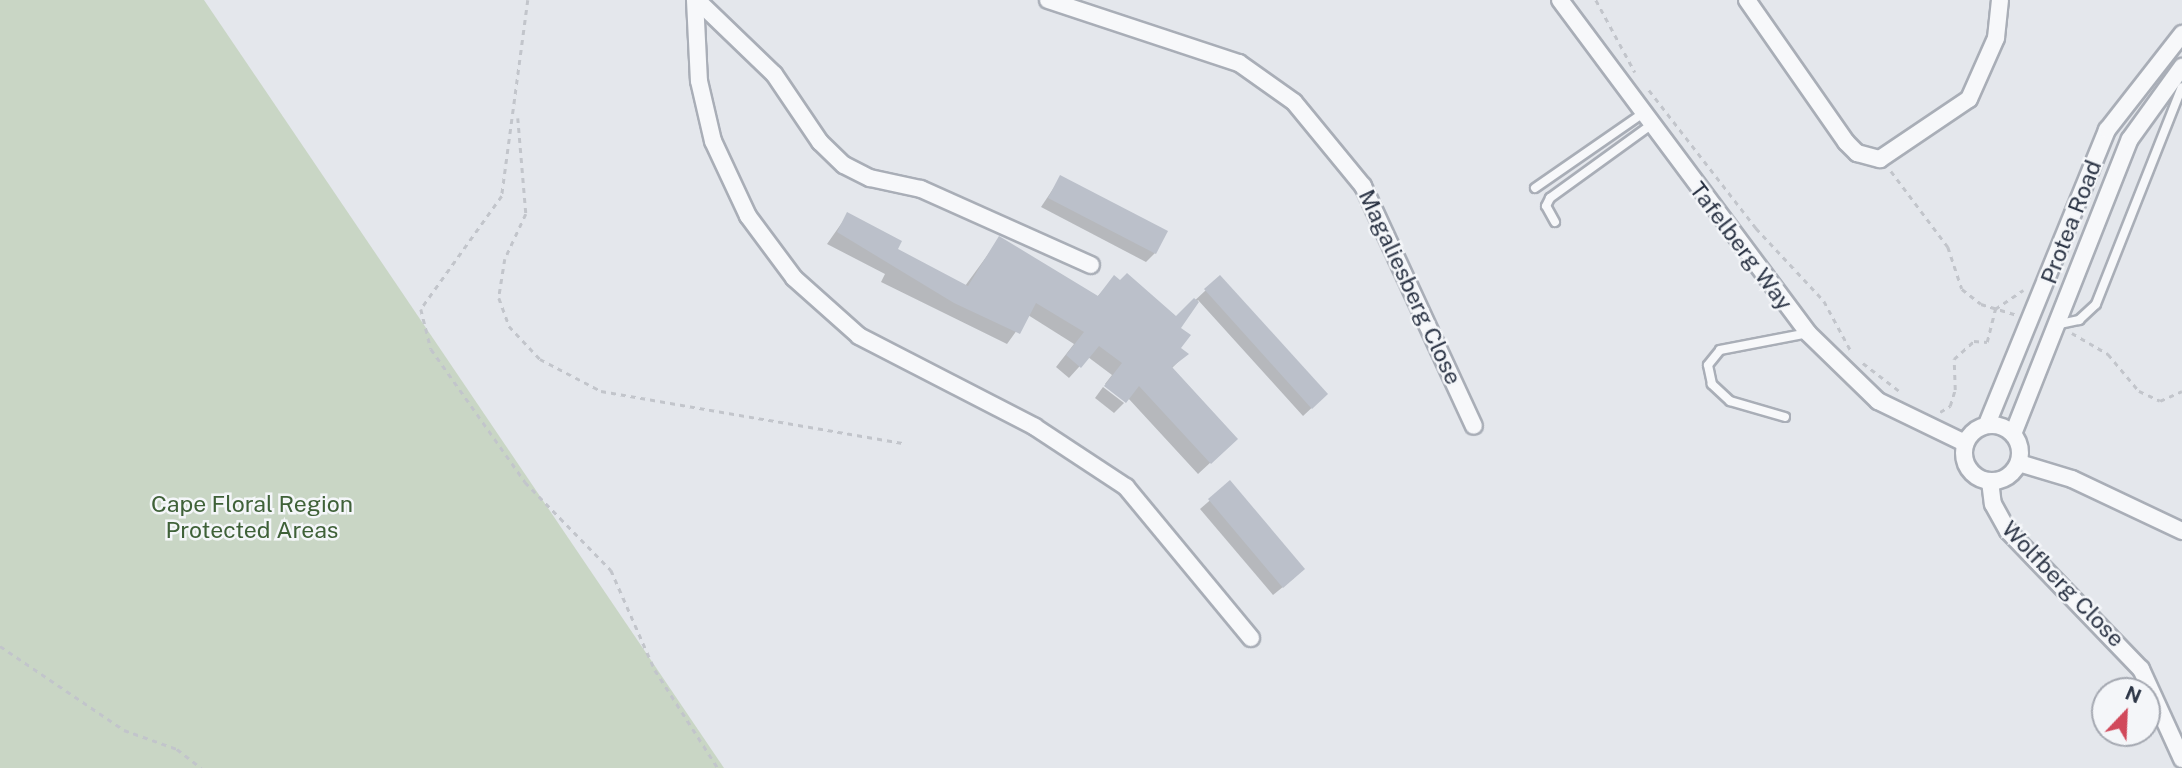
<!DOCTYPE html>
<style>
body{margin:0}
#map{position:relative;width:2182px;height:768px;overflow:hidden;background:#e4e7ec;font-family:"Public Sans",sans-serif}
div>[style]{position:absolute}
.green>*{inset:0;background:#c9d6c5}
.shadow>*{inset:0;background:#0003}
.building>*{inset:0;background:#bbc0ca}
.path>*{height:2.5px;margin-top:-1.25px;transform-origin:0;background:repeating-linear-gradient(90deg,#c2c5cb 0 5px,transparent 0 10px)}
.roads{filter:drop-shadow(2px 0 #a9aeb7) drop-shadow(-2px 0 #a9aeb7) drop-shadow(0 2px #a9aeb7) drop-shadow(0 -2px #a9aeb7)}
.service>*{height:8px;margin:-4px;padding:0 4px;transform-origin:4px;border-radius:4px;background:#f7f8fa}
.minor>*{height:16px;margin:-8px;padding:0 8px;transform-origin:8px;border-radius:8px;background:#f7f8fa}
.minor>.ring{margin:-8px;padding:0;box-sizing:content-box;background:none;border:16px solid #f7f8fa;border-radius:50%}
span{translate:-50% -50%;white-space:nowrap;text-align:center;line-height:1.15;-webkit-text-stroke:5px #f4f6f9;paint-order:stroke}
.street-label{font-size:23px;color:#2b3445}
.park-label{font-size:23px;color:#3f6138}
.north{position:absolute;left:2091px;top:677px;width:70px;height:70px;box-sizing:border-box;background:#f4f6f9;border:2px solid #a4a8b1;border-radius:50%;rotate:23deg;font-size:19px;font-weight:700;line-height:28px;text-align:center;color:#2b3445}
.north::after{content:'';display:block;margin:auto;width:24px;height:32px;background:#d1495b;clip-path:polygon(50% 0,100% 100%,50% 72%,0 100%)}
</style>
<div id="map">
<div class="green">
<div style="clip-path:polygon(0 0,204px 0,724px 768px,0 768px)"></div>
</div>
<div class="shadow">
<div style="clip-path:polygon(1061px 177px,1155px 253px,1146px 262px,1041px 207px)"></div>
<div style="clip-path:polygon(848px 214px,895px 250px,965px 286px,1000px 238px,1097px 297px,1114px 278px,1176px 318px,1220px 277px,1317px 403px,1303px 416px,1198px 300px,1179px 328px,1179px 348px,1186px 354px,1171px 369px,1224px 450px,1198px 474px,1128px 398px,1105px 384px,1112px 375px,1088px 357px,1069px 378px,1056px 367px,1074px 344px,1028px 315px,1007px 344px,881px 282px,885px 274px,827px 244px)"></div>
<div style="clip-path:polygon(1103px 387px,1124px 403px,1114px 413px,1095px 398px)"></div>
<div style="clip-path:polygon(1230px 483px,1294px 578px,1273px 595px,1200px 509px)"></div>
</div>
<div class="building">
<div style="clip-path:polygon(1060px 175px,1168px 231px,1156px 254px,1048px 198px)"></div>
<div style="clip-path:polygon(847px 212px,902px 241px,898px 249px,968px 286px,999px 236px,1098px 296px,1114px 275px,1120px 280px,1127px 273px,1176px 316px,1194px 298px,1199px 302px,1181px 328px,1191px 335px,1181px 348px,1189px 354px,1172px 367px,1238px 439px,1211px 464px,1139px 386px,1126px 403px,1104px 386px,1122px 363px,1099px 346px,1081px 368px,1066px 355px,1084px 332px,1036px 303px,1020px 334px,954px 303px,837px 232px)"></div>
<div style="clip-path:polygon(1220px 275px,1328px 394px,1312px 409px,1204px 289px)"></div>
<div style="clip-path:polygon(1230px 480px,1305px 569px,1283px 588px,1208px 499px)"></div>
</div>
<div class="path">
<div style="left:528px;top:0;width:198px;rotate:97.6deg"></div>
<div style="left:502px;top:196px;width:139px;rotate:125.6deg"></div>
<div style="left:421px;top:309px;width:41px;rotate:76deg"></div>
<div style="left:431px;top:349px;width:163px;rotate:54.7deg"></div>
<div style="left:525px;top:482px;width:123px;rotate:45.7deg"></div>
<div style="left:611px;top:570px;width:109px;rotate:66.3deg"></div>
<div style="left:655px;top:670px;width:117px;rotate:57.3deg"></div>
<div style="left:1596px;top:0;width:82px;rotate:61.6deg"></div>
<div style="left:1649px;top:90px;width:175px;rotate:52.2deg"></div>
<div style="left:1756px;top:228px;width:100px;rotate:47deg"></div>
<div style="left:1824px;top:301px;width:57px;rotate:61.6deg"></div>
<div style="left:518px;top:118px;width:96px;rotate:85.2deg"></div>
<div style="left:526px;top:214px;width:50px;rotate:115deg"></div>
<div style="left:505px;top:259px;width:39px;rotate:99deg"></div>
<div style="left:499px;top:298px;width:30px;rotate:70deg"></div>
<div style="left:509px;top:326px;width:45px;rotate:46.8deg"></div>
<div style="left:540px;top:359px;width:69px;rotate:27.7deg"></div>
<div style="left:601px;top:391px;width:306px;rotate:9.8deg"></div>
<div style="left:1891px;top:171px;width:95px;rotate:53.1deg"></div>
<div style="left:1948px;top:247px;width:44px;rotate:71.6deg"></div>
<div style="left:1962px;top:289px;width:24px;rotate:38deg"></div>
<div style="left:1981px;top:304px;width:37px;rotate:17deg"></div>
<div style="left:2072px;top:333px;width:42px;rotate:30.3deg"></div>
<div style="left:2108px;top:354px;width:48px;rotate:50deg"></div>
<div style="left:2139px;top:391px;width:23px;rotate:25deg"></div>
<div style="left:2160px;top:401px;width:24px;rotate:-24deg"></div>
<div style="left:1863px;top:363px;width:49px;rotate:37.6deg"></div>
<div style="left:1940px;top:412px;width:12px;rotate:-31deg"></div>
<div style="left:1950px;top:406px;width:17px;rotate:-73deg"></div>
<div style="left:1955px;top:390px;width:31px;rotate:-92deg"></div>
<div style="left:1954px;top:359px;width:27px;rotate:-42deg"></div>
<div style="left:1974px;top:341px;width:13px;rotate:4deg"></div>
<div style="left:1987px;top:342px;width:34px;rotate:-76deg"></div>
<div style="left:1995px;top:309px;width:34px;rotate:-34deg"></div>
<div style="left:0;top:646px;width:150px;rotate:34.1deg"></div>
<div style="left:124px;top:730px;width:56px;rotate:19.7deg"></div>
<div style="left:177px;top:749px;width:31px;rotate:38deg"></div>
</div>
<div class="roads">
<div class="service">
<div style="left:1535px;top:188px;width:130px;rotate:-34.7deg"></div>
<div style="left:1555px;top:222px;width:18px;rotate:-119deg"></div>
<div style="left:1546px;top:206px;width:9px;rotate:-63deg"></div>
<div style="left:1550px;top:198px;width:125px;rotate:-35.9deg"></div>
<div style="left:2055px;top:325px;width:25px;rotate:-12deg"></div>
<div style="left:2079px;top:320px;width:23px;rotate:-43deg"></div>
<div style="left:2096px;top:304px;width:233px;rotate:-68.4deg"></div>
<div style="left:1785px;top:417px;width:57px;rotate:-163.8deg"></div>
<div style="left:1730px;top:401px;width:25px;rotate:-137deg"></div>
<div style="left:1712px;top:384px;width:19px;rotate:-102deg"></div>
<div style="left:1708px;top:365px;width:19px;rotate:-51deg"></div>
<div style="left:1720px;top:350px;width:90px;rotate:-10.9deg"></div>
</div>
<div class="minor">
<div style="left:695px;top:0;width:81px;rotate:87.2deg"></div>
<div style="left:699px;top:81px;width:62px;rotate:76.9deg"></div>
<div style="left:713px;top:141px;width:83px;rotate:65deg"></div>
<div style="left:748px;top:216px;width:77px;rotate:53.4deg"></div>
<div style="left:794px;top:278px;width:87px;rotate:41.7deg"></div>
<div style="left:859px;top:336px;width:198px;rotate:27.3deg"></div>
<div style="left:1035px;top:427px;width:109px;rotate:33.4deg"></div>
<div style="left:1126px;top:487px;width:196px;rotate:50.4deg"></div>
<div style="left:697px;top:0;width:107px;rotate:43.9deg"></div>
<div style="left:774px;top:74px;width:82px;rotate:55.9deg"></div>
<div style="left:820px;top:142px;width:33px;rotate:44deg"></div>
<div style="left:844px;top:165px;width:29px;rotate:27deg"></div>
<div style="left:870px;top:178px;width:52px;rotate:12.2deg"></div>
<div style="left:921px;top:189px;width:186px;rotate:24.1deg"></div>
<div style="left:1048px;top:0;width:201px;rotate:18.3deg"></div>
<div style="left:1239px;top:63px;width:67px;rotate:35.3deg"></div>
<div style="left:1294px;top:102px;width:109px;rotate:50.6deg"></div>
<div style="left:1363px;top:186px;width:264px;rotate:65.2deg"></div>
<div style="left:1560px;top:0;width:415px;rotate:53.3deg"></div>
<div style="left:1808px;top:333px;width:98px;rotate:44.2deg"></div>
<div style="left:1878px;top:401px;width:97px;rotate:25.8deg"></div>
<div style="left:1747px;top:0;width:173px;rotate:55.1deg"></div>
<div style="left:1846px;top:142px;width:16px;rotate:45deg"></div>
<div style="left:1857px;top:153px;width:24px;rotate:15deg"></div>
<div style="left:1880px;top:159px;width:107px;rotate:-34deg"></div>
<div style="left:1969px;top:99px;width:67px;rotate:-66.1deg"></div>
<div style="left:1996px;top:38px;width:38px;rotate:-84deg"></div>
<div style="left:1987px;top:424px;width:318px;rotate:-67.8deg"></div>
<div style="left:2107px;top:130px;width:122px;rotate:-52deg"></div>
<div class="ring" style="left:1964px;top:425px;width:40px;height:40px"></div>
<div style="left:2013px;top:434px;width:317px;rotate:-68.4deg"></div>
<div style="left:2130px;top:139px;width:89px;rotate:-54.2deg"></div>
<div style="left:2019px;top:463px;width:55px;rotate:16.8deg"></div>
<div style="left:2072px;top:479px;width:122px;rotate:25.3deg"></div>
<div style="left:1990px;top:481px;width:23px;rotate:83deg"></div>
<div style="left:1993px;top:504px;width:31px;rotate:61deg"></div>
<div style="left:2008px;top:531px;width:192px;rotate:46.1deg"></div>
<div style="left:2141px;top:669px;width:99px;rotate:65.5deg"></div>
</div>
</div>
<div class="street-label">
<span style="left:2071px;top:222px;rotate:-69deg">Protea Road</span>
<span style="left:1741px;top:246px;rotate:53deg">Tafelberg Way</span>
<span style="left:1410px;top:287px;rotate:65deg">Magaliesberg Close</span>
<span style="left:2063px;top:584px;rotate:46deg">Wolfberg Close</span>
</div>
<div class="park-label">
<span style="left:252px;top:517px">Cape Floral Region<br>Protected Areas</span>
</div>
<div class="north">N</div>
</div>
